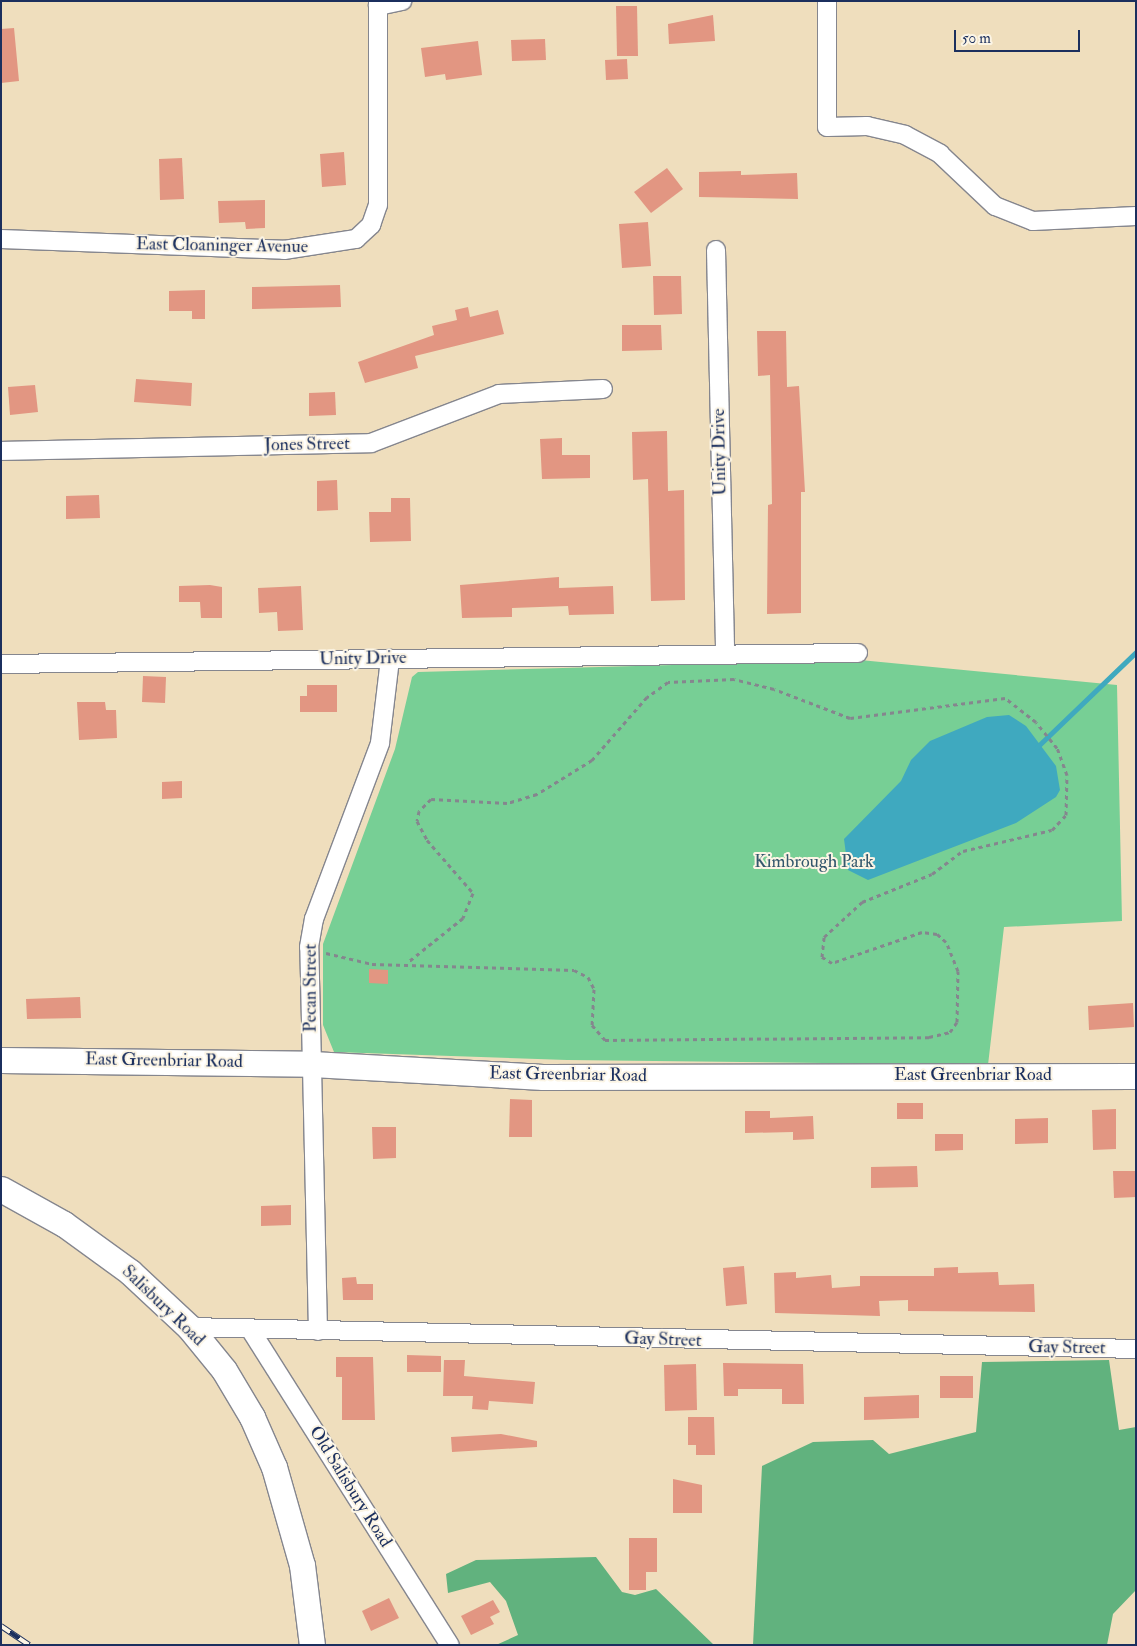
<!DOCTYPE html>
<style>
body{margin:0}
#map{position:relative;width:1137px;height:1646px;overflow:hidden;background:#efdebd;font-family:"IM FELL Double Pica",serif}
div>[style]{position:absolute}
.green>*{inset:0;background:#77cf95}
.forest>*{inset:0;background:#61b27e}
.water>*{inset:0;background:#3fa9bf}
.stream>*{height:5px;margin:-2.5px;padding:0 2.5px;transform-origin:2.5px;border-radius:2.5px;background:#3fa9bf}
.building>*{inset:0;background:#e29682}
.path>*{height:3px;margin-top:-1.5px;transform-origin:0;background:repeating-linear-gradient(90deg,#85868e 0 4px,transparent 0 8px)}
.roads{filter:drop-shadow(1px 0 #85868e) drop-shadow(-1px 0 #85868e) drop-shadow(0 1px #85868e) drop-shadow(0 -1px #85868e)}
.street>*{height:18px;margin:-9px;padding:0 9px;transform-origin:9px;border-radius:9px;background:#fff}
.secondary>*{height:25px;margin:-12.5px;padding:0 12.5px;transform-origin:12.5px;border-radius:12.5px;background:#fff}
.rail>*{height:5.5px;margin-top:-2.75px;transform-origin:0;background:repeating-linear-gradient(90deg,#fcf5e5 0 11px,#1b2f5e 0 22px);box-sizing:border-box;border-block:1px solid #1b2f5e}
span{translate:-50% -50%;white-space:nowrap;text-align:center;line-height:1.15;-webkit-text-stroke:4px #fcf5e5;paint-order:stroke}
.street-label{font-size:18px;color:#1b2f5e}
.park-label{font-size:18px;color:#32576c}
.frame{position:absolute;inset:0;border:2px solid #1b2f5e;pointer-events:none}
.scale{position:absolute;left:954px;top:30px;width:126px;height:22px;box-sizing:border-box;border:2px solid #1b2f5e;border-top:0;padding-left:6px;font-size:15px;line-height:18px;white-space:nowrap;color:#1b2f5e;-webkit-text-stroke:4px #fcf5e5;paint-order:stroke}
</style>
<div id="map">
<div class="green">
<div style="clip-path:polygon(860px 660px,1117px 685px,1122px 921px,1004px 927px,988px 1065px,567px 1060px,334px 1052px,323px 1025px,323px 944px,395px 749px,412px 677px,418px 672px)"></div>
</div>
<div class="forest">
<div style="clip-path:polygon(1109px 1360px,1119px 1430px,1136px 1427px,1136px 1590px,1113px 1614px,1107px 1645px,753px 1645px,762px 1466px,813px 1442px,873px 1440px,889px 1454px,976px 1432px,982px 1362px)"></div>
<div style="clip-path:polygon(596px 1557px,622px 1592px,635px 1595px,656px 1589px,714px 1645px,496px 1645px,518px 1635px,506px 1601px,490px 1582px,448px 1593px,446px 1574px,476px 1560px)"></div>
</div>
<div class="water">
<div style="clip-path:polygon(1009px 715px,1026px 726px,1056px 766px,1060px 790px,1056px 797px,1016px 823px,868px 880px,848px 870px,844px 839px,901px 781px,911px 760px,930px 741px,987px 717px)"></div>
</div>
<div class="stream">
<div style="left:1037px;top:747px;width:137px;rotate:-43.8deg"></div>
</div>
<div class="building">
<div style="clip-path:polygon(616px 6px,637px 6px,638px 56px,617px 56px)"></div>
<div style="clip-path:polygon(713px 15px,715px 41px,669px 44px,668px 24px)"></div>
<div style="clip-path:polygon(14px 28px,19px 81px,1px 83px,1px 29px)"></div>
<div style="clip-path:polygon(545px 39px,546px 60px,512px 61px,511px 40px)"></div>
<div style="clip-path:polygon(478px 41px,482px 75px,446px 80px,445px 74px,425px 77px,421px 48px)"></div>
<div style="clip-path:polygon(627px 59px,628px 79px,606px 80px,605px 60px)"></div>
<div style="clip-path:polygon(344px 152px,346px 185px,322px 187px,320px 154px)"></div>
<div style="clip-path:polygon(182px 158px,184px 199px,160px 200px,159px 159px)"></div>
<div style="clip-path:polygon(667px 168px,683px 189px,651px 213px,634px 192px)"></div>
<div style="clip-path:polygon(741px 171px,741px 175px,797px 173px,798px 199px,699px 197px,699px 172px)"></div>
<div style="clip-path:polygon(265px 200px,265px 228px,246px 229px,245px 222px,219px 223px,218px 201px)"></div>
<div style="clip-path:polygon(648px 222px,651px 266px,622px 268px,619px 224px)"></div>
<div style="clip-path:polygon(653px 276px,681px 276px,682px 314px,654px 315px)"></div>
<div style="clip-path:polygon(340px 285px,341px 307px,252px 309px,252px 287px)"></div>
<div style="clip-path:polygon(205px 290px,205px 319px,192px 319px,192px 311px,169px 311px,169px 291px)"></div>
<div style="clip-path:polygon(468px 307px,470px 317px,498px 310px,504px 334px,415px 356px,418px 368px,365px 383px,358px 362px,434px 335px,432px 326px,457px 320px,455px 310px)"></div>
<div style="clip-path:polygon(622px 325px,661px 325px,662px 350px,622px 351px)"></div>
<div style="clip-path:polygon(757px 331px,786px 331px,787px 387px,799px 386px,805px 492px,801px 492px,801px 613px,767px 614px,768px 505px,772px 504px,770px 375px,758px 376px)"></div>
<div style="clip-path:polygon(136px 379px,192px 383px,191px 406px,134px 402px)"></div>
<div style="clip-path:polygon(35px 385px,38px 412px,10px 415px,8px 387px)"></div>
<div style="clip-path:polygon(335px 392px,336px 415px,309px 416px,309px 393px)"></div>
<div style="clip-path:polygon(667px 431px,668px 491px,684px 490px,685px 600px,651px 601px,648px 479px,633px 480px,632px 432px)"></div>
<div style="clip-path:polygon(562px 438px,562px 455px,590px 455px,590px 478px,542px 479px,540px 439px)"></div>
<div style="clip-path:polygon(337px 480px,338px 510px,317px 511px,317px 481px)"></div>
<div style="clip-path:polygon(99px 495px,100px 518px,66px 519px,66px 496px)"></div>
<div style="clip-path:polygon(391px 498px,410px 498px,411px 541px,370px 542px,369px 512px,391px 512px)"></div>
<div style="clip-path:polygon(559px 577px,559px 588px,613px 586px,614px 614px,569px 615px,568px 606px,512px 608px,512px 617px,462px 618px,460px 585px)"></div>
<div style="clip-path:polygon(210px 585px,222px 587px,222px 618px,201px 618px,200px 602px,179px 602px,179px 586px)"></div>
<div style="clip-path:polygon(301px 586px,303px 630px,278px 631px,277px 612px,259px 613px,258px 588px)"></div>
<div style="clip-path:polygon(143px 676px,166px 677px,165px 703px,142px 702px)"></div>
<div style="clip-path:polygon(307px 685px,337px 685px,337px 712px,300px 712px,300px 696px,307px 696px)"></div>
<div style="clip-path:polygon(77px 702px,105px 702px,106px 710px,116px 710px,117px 738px,79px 740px)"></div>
<div style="clip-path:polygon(182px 781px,182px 798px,162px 799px,162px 782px)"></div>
<div style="clip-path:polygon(369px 969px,388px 970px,388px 984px,369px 983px)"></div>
<div style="clip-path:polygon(80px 997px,81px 1018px,27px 1019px,26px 999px)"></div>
<div style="clip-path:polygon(1133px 1003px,1134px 1027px,1089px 1030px,1088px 1006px)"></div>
<div style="clip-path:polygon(510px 1099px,532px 1100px,532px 1137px,509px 1137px)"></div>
<div style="clip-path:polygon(897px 1103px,923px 1103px,923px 1119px,897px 1119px)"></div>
<div style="clip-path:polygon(1116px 1109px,1116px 1149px,1093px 1150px,1092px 1110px)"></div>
<div style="clip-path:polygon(745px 1111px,770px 1111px,770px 1118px,813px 1116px,814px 1139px,793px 1140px,793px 1132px,745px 1133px)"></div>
<div style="clip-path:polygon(1048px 1118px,1048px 1143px,1015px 1144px,1015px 1119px)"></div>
<div style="clip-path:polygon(372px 1127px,396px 1127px,396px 1158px,373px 1159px)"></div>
<div style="clip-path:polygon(935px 1134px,963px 1134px,963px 1150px,935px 1151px)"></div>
<div style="clip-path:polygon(917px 1166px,918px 1187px,871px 1188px,871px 1167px)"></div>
<div style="clip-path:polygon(1113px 1171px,1136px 1171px,1136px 1197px,1114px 1198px)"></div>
<div style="clip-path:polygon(291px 1205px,291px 1225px,261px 1226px,261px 1206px)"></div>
<div style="clip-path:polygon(744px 1266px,747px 1304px,726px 1306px,723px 1268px)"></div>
<div style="clip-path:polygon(958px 1267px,958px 1273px,998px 1272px,999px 1285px,1034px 1284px,1035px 1312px,908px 1311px,908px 1300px,879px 1301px,880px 1316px,775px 1313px,774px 1273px,796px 1272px,796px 1278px,831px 1275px,832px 1288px,860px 1286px,860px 1276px,934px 1276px,934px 1268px)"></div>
<div style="clip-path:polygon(356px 1277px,357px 1284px,373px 1284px,373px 1300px,343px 1300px,342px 1278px)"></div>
<div style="clip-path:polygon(407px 1355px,441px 1356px,441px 1372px,407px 1372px)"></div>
<div style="clip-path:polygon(336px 1357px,373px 1357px,375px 1420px,342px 1420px,342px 1377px,336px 1377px)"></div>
<div style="clip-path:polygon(444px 1360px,465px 1360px,464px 1376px,535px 1382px,533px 1404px,489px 1401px,488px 1410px,472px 1409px,473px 1396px,443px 1396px)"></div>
<div style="clip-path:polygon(723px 1363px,803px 1364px,804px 1404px,782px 1404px,782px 1389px,738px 1389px,738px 1396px,724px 1396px)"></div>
<div style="clip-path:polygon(696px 1364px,697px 1410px,665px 1411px,664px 1365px)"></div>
<div style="clip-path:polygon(940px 1376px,973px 1376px,973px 1398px,940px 1398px)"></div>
<div style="clip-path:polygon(919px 1395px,919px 1418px,864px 1420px,864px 1397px)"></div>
<div style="clip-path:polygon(688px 1417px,714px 1417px,715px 1455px,696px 1455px,696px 1445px,688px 1445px)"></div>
<div style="clip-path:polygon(501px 1434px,537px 1441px,537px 1447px,452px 1452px,451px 1437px)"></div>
<div style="clip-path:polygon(673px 1479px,702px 1485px,702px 1513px,673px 1513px)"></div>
<div style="clip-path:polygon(629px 1538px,657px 1538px,657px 1572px,646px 1572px,646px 1590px,629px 1590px)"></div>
<div style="clip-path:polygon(389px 1598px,399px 1618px,371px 1631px,362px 1611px)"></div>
<div style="clip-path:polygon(493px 1600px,500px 1612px,490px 1617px,494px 1624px,471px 1635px,461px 1616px)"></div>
</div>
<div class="path">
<div style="left:326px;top:953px;width:47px;rotate:13.4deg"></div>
<div style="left:372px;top:964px;width:202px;rotate:1.7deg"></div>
<div style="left:574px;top:970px;width:16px;rotate:27deg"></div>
<div style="left:588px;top:977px;width:13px;rotate:63deg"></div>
<div style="left:594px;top:989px;width:36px;rotate:93deg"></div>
<div style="left:592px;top:1025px;width:20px;rotate:49deg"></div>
<div style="left:605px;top:1040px;width:324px;rotate:-0.5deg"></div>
<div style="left:929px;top:1037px;width:22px;rotate:-13deg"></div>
<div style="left:950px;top:1032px;width:12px;rotate:-55deg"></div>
<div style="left:957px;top:1022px;width:51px;rotate:-88.9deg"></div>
<div style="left:958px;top:971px;width:31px;rotate:-112deg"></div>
<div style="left:946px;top:942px;width:12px;rotate:-138deg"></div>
<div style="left:937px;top:934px;width:15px;rotate:-172deg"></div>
<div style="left:922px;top:932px;width:95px;rotate:161deg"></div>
<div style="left:832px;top:963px;width:12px;rotate:-149deg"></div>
<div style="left:822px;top:957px;width:20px;rotate:-84deg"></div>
<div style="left:824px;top:937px;width:52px;rotate:-42.6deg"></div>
<div style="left:862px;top:902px;width:75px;rotate:-21.8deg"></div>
<div style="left:932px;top:874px;width:39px;rotate:-37deg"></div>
<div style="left:963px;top:851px;width:91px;rotate:-13.3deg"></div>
<div style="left:1052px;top:830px;width:21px;rotate:-47deg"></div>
<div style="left:1066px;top:815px;width:40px;rotate:-88.6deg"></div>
<div style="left:1067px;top:775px;width:29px;rotate:-110deg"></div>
<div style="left:1057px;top:748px;width:33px;rotate:-129deg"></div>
<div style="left:1036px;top:722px;width:39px;rotate:-142deg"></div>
<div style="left:1005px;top:698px;width:156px;rotate:172.6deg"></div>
<div style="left:850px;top:718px;width:81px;rotate:-159.1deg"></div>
<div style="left:774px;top:689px;width:41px;rotate:-166deg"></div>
<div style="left:734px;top:679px;width:66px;rotate:177.4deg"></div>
<div style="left:668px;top:682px;width:26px;rotate:144deg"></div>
<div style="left:647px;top:697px;width:84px;rotate:131.1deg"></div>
<div style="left:592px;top:760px;width:65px;rotate:148.3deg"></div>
<div style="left:537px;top:794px;width:31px;rotate:163deg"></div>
<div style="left:507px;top:803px;width:76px;rotate:-177deg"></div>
<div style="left:431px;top:799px;width:17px;rotate:135deg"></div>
<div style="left:419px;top:811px;width:10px;rotate:101deg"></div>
<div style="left:417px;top:821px;width:21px;rotate:62deg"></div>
<div style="left:427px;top:840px;width:70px;rotate:49deg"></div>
<div style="left:473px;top:893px;width:27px;rotate:112deg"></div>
<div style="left:463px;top:918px;width:70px;rotate:141.3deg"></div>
</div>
<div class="roads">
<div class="street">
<div style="left:827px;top:1px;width:126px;rotate:90deg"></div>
<div style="left:827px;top:127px;width:40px;rotate:-1.4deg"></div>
<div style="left:867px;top:126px;width:39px;rotate:13deg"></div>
<div style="left:905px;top:135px;width:40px;rotate:28deg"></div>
<div style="left:940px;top:154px;width:76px;rotate:43.4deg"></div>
<div style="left:995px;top:206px;width:41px;rotate:21.5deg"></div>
<div style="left:1033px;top:221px;width:103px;rotate:-2.8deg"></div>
<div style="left:378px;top:6px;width:25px;rotate:-12deg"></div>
<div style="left:1px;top:239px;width:283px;rotate:2.2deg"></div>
<div style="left:284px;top:250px;width:73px;rotate:-8.7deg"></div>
<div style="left:356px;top:239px;width:21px;rotate:-43deg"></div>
<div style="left:371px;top:225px;width:21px;rotate:-71deg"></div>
<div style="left:378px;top:205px;width:204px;rotate:-90deg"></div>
<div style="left:716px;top:250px;width:404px;rotate:88.7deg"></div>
<div style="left:1px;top:451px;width:370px;rotate:-1.2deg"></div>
<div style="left:371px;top:443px;width:137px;rotate:-20.9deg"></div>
<div style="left:499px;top:394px;width:104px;rotate:-2.8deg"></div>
<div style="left:1px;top:664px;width:857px;rotate:-0.74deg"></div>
<div style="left:189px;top:1327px;width:947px;rotate:1.33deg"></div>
<div style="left:250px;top:1329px;width:374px;rotate:57.7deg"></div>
<div style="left:318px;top:1331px;width:384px;rotate:-91.3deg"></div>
<div style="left:309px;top:947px;width:28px;rotate:-80deg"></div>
<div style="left:314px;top:919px;width:188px;rotate:-69.4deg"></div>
<div style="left:380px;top:743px;width:85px;rotate:-83.2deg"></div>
</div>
<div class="secondary">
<div style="left:1px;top:1060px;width:311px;rotate:0.7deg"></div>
<div style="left:312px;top:1064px;width:231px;rotate:3.2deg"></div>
<div style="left:543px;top:1077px;width:593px;rotate:-0.1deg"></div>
<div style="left:1px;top:1189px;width:72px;rotate:29.1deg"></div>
<div style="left:64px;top:1224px;width:82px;rotate:36deg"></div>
<div style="left:130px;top:1272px;width:81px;rotate:43deg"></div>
<div style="left:189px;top:1327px;width:55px;rotate:50.9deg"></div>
<div style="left:224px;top:1370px;width:55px;rotate:59.2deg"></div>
<div style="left:252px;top:1417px;width:55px;rotate:66.3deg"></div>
<div style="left:274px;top:1467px;width:102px;rotate:74.1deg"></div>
<div style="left:302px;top:1565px;width:81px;rotate:82.9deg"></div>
</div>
</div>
<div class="rail">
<div style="left:1px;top:1626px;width:34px;rotate:34deg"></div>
</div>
<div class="street-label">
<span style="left:222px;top:246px;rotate:1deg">East Cloaninger Avenue</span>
<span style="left:307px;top:445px;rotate:-1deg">Jones Street</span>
<span style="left:720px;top:452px;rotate:-91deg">Unity Drive</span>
<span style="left:363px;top:659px;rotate:-1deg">Unity Drive</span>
<span style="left:311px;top:988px;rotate:-90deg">Pecan Street</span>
<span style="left:164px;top:1061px;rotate:1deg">East Greenbriar Road</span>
<span style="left:568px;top:1075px;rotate:1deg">East Greenbriar Road</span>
<span style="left:973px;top:1075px">East Greenbriar Road</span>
<span style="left:163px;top:1306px;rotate:44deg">Salisbury Road</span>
<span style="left:663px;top:1340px;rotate:2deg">Gay Street</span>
<span style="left:1067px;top:1348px;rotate:1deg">Gay Street</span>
<span style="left:350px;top:1487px;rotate:58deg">Old Salisbury Road</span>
</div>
<div class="park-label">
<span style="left:814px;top:862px">Kimbrough Park</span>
</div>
<div class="frame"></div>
<div class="scale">50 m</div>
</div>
